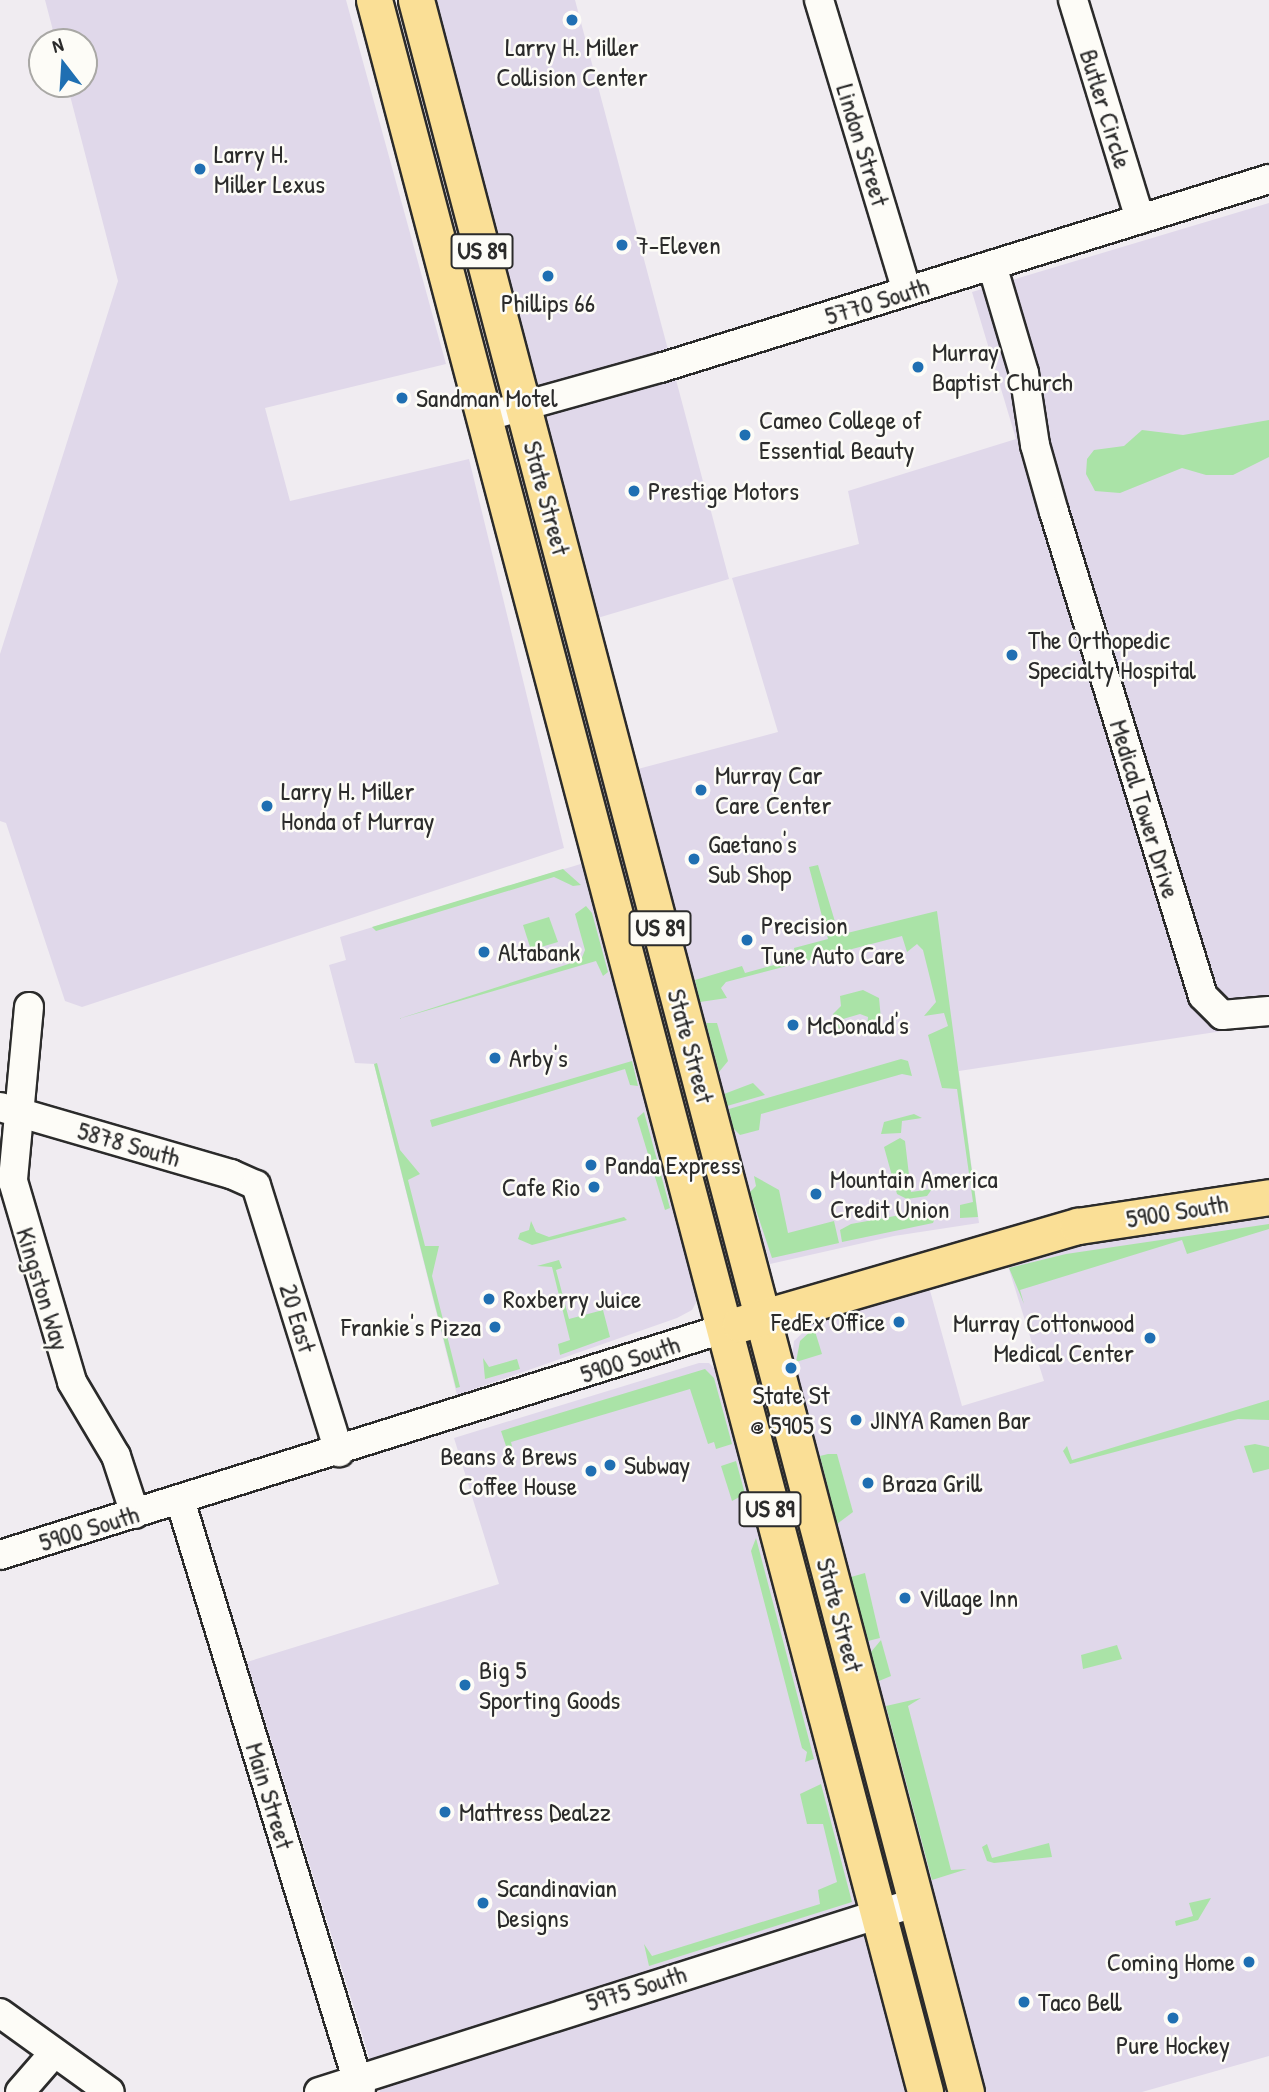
<!DOCTYPE html>
<style>
body{margin:0}
#map{position:relative;width:1269px;height:2092px;overflow:hidden;background:#f0ecf1;font-family:"Patrick Hand",sans-serif}
div>[style]{position:absolute}
.built>*{inset:0;background:#e0d8ea}
.green>*{inset:0;background:#aae3a7}
.roads{filter:drop-shadow(2px 0 #2b2b2b) drop-shadow(-2px 0 #2b2b2b) drop-shadow(0 2px #2b2b2b) drop-shadow(0 -2px #2b2b2b)}
.minor>*{height:28px;margin:-14px;padding:0 14px;transform-origin:14px;border-radius:14px;background:#fdfcf7}
.major>*{height:35px;margin:-17.5px;padding:0 17.5px;transform-origin:17.5px;border-radius:17.5px;background:#fadf96}
.dots>*{width:19px;height:19px;translate:-50% -50%;box-sizing:border-box;border:4px solid #fdfcf7;border-radius:50%}
span{translate:-50% -50%;white-space:nowrap;text-align:center;line-height:1.15;-webkit-text-stroke:5px #fdfcf7;paint-order:stroke}
.shield-label span{padding:2px 5px;background:#fdfcf7;border:2px solid;border-radius:5px;-webkit-text-stroke-width:0}
.shield-label{font-size:24px;color:#2b2b2b;font-weight:700}
.poi-label{font-size:26px;color:#2b2b2b}
.left{translate:0 -50%;text-align:left}
.right{translate:-100% -50%;text-align:right}
.street-label{font-size:26px;color:#2b2b2b}
.north{position:absolute;left:28px;top:28px;width:70px;height:70px;box-sizing:border-box;background:#fdfcf7;border:2px solid #a9a8a5;border-radius:50%;rotate:343deg;font-size:19px;font-weight:700;line-height:28px;text-align:center;color:#2b2b2b}
.north::after{content:'';display:block;margin:auto;width:24px;height:32px;background:#1f6fb2;clip-path:polygon(50% 0,100% 100%,50% 72%,0 100%)}
</style>
<div id="map">
<div class="built">
<div style="clip-path:polygon(45px 0,346px 0,446px 364px,265px 408px,290px 501px,469px 459px,564px 848px,82px 1007px,65px 1001px,6px 823px,0 821px,0 654px,118px 281px,67px 84px,84px 84px,84px 42px,56px 42px)"></div>
<div style="clip-path:polygon(432px 0,575px 0,729px 579px,594px 619px)"></div>
<div style="clip-path:polygon(1269px 203px,1269px 1024px,959px 1071px,979px 1223px,894px 1236px,770px 1264px,634px 770px,778px 732px,732px 578px,859px 544px,848px 491px,1016px 439px,972px 292px)"></div>
<div style="clip-path:polygon(584px 863px,697px 1301px,692px 1310px,677px 1318px,457px 1395px,374px 1064px,355px 1063px,329px 965px,346px 960px,340px 937px)"></div>
<div style="clip-path:polygon(1269px 1218px,1269px 2056px,1142px 2092px,981px 2092px,791px 1366px,794px 1341px,814px 1322px,929px 1287px,962px 1406px,1044px 1381px,1007px 1263px,1084px 1245px)"></div>
<div style="clip-path:polygon(699px 1363px,709px 1363px,718px 1372px,908px 2092px,380px 2092px,247px 1662px,499px 1584px,454px 1438px)"></div>
</div>
<div class="green">
<div style="clip-path:polygon(1269px 420px,1269px 457px,1233px 475px,1206px 475px,1182px 468px,1120px 493px,1095px 491px,1086px 474px,1087px 459px,1094px 450px,1124px 446px,1142px 430px,1183px 435px)"></div>
<div style="clip-path:polygon(818px 865px,839px 935px,937px 911px,978px 1217px,960px 1218px,960px 1205px,973px 1202px,957px 1089px,942px 1088px,928px 1035px,948px 1026px,944px 1013px,924px 1016px,936px 1002px,923px 950px,917px 944px,907px 952px,902px 936px,726px 982px,721px 988px,727px 998px,700px 1002px,695px 980px,742px 966px,745px 973px,796px 959px,794px 948px,828px 939px,809px 867px)"></div>
<div style="clip-path:polygon(563px 869px,581px 885px,573px 886px,554px 877px,376px 931px,372px 927px)"></div>
<div style="clip-path:polygon(586px 906px,592px 913px,608px 972px,603px 976px,596px 961px,398px 1019px,581px 960px,585px 950px,575px 914px)"></div>
<div style="clip-path:polygon(549px 917px,558px 942px,531px 950px,523px 925px)"></div>
<div style="clip-path:polygon(863px 990px,879px 998px,881px 1019px,867px 1028px,868px 1017px,860px 1014px,843px 1019px,839px 1030px,833px 1014px,841px 1006px,840px 996px)"></div>
<div style="clip-path:polygon(706px 1023px,717px 1023px,728px 1061px,719px 1072px)"></div>
<div style="clip-path:polygon(901px 1059px,908px 1061px,912px 1076px,902px 1074px,761px 1114px,759px 1130px,740px 1135px,733px 1128px,729px 1109px)"></div>
<div style="clip-path:polygon(632px 1061px,638px 1086px,630px 1085px,625px 1069px,432px 1127px,430px 1120px)"></div>
<div style="clip-path:polygon(377px 1063px,400px 1150px,420px 1174px,408px 1180px,425px 1246px,439px 1246px,432px 1276px,460px 1387px,456px 1388px,374px 1064px)"></div>
<div style="clip-path:polygon(753px 1083px,765px 1095px,727px 1106px,724px 1094px)"></div>
<div style="clip-path:polygon(644px 1112px,670px 1208px,665px 1210px,637px 1118px)"></div>
<div style="clip-path:polygon(914px 1114px,922px 1118px,902px 1121px,901px 1133px,881px 1134px,884px 1122px)"></div>
<div style="clip-path:polygon(900px 1138px,905px 1141px,911px 1192px,932px 1189px,927px 1196px,907px 1199px,897px 1194px,884px 1147px)"></div>
<div style="clip-path:polygon(754px 1176px,779px 1190px,788px 1233px,834px 1221px,839px 1243px,772px 1258px,750px 1192px,756px 1186px)"></div>
<div style="clip-path:polygon(928px 1210px,936px 1215px,933px 1223px,842px 1242px,840px 1230px,851px 1224px)"></div>
<div style="clip-path:polygon(624px 1217px,627px 1220px,532px 1245px,518px 1239px,520px 1233px,529px 1230px,531px 1221px,536px 1232px,549px 1237px)"></div>
<div style="clip-path:polygon(1269px 1224px,1269px 1229px,1187px 1254px,1182px 1240px,1020px 1290px,1024px 1304px,1009px 1268px,1066px 1254px)"></div>
<div style="clip-path:polygon(559px 1260px,562px 1268px,556px 1270px,569px 1319px,603px 1310px,610px 1337px,560px 1355px,558px 1344px,570px 1340px,552px 1267px,537px 1266px)"></div>
<div style="clip-path:polygon(814px 1328px,822px 1354px,796px 1362px,800px 1341px)"></div>
<div style="clip-path:polygon(483px 1358px,489px 1367px,517px 1359px,520px 1369px,485px 1379px)"></div>
<div style="clip-path:polygon(705px 1369px,714px 1378px,732px 1444px,716px 1449px,714px 1442px,708px 1444px,690px 1389px,511px 1442px,514px 1455px,509px 1455px,501px 1431px)"></div>
<div style="clip-path:polygon(1269px 1400px,1269px 1420px,1238px 1419px,1070px 1464px,1063px 1451px,1067px 1446px,1072px 1460px)"></div>
<div style="clip-path:polygon(1255px 1444px,1269px 1447px,1269px 1469px,1253px 1473px,1244px 1446px)"></div>
<div style="clip-path:polygon(828px 1454px,837px 1454px,853px 1512px,837px 1524px,820px 1456px)"></div>
<div style="clip-path:polygon(736px 1461px,745px 1494px,732px 1501px,721px 1466px)"></div>
<div style="clip-path:polygon(756px 1538px,814px 1759px,805px 1762px,807px 1752px,802px 1748px,751px 1551px)"></div>
<div style="clip-path:polygon(865px 1573px,880px 1638px,868px 1641px,851px 1577px)"></div>
<div style="clip-path:polygon(881px 1640px,891px 1676px,879px 1681px,871px 1652px)"></div>
<div style="clip-path:polygon(1117px 1645px,1122px 1659px,1083px 1669px,1081px 1655px)"></div>
<div style="clip-path:polygon(921px 1698px,908px 1706px,951px 1870px,967px 1869px,932px 1880px,886px 1706px)"></div>
<div style="clip-path:polygon(821px 1784px,852px 1902px,649px 1966px,644px 1944px,652px 1956px,820px 1904px,818px 1890px,837px 1882px,823px 1824px,807px 1824px,800px 1794px)"></div>
<div style="clip-path:polygon(1049px 1843px,1052px 1857px,994px 1863px,987px 1861px,982px 1847px,987px 1844px,992px 1858px)"></div>
<div style="clip-path:polygon(1211px 1898px,1198px 1920px,1176px 1926px,1175px 1921px,1193px 1916px,1189px 1903px)"></div>
</div>
<div class="roads">
<div class="minor">
<div style="left:819px;top:0;width:304px;rotate:73.2deg"></div>
<div style="left:1073px;top:0;width:229px;rotate:73deg"></div>
<div style="left:992px;top:265px;width:113px;rotate:73.5deg"></div>
<div style="left:1024px;top:373px;width:73px;rotate:81.3deg"></div>
<div style="left:1035px;top:445px;width:70px;rotate:74.2deg"></div>
<div style="left:1054px;top:512px;width:506px;rotate:72.89deg"></div>
<div style="left:1203px;top:996px;width:27px;rotate:45deg"></div>
<div style="left:1222px;top:1015px;width:47px;rotate:-4.9deg"></div>
<div style="left:484px;top:417px;width:183px;rotate:-15.6deg"></div>
<div style="left:660px;top:368px;width:638px;rotate:-17.24deg"></div>
<div style="left:29px;top:1007px;width:175px;rotate:95.3deg"></div>
<div style="left:13px;top:1181px;width:209px;rotate:73.6deg"></div>
<div style="left:72px;top:1382px;width:86px;rotate:59.3deg"></div>
<div style="left:116px;top:1456px;width:61px;rotate:71.9deg"></div>
<div style="left:0;top:1107px;width:241px;rotate:16.2deg"></div>
<div style="left:231px;top:1174px;width:27px;rotate:24deg"></div>
<div style="left:256px;top:1185px;width:280px;rotate:72.7deg"></div>
<div style="left:180px;top:1500px;width:619px;rotate:73deg"></div>
<div style="left:0;top:1555px;width:757px;rotate:-17.36deg"></div>
<div style="left:0;top:2013px;width:135px;rotate:35.7deg"></div>
<div style="left:20px;top:2092px;width:50px;rotate:-49deg"></div>
<div style="left:319px;top:2092px;width:627px;rotate:-17.63deg"></div>
</div>
<div class="major">
<div style="left:374px;top:0;width:2163px;rotate:75.24deg"></div>
<div style="left:416px;top:0;width:2163px;rotate:75.27deg"></div>
<div style="left:740px;top:1324px;width:352px;rotate:-16.2deg"></div>
<div style="left:1078px;top:1226px;width:193px;rotate:-8.6deg"></div>
</div>
</div>
<div class="dots">
<div style="left:572px;top:20px;background:#1f6fb2"></div>
<div style="left:200px;top:169px;background:#1f6fb2"></div>
<div style="left:622px;top:245px;background:#1f6fb2"></div>
<div style="left:548px;top:276px;background:#1f6fb2"></div>
<div style="left:918px;top:367px;background:#1f6fb2"></div>
<div style="left:402px;top:398px;background:#1f6fb2"></div>
<div style="left:745px;top:435px;background:#1f6fb2"></div>
<div style="left:634px;top:491px;background:#1f6fb2"></div>
<div style="left:1012px;top:655px;background:#1f6fb2"></div>
<div style="left:701px;top:790px;background:#1f6fb2"></div>
<div style="left:267px;top:806px;background:#1f6fb2"></div>
<div style="left:694px;top:859px;background:#1f6fb2"></div>
<div style="left:747px;top:940px;background:#1f6fb2"></div>
<div style="left:484px;top:952px;background:#1f6fb2"></div>
<div style="left:793px;top:1025px;background:#1f6fb2"></div>
<div style="left:495px;top:1058px;background:#1f6fb2"></div>
<div style="left:591px;top:1165px;background:#1f6fb2"></div>
<div style="left:594px;top:1187px;background:#1f6fb2"></div>
<div style="left:816px;top:1194px;background:#1f6fb2"></div>
<div style="left:489px;top:1299px;background:#1f6fb2"></div>
<div style="left:899px;top:1322px;background:#1f6fb2"></div>
<div style="left:495px;top:1327px;background:#1f6fb2"></div>
<div style="left:1150px;top:1338px;background:#1f6fb2"></div>
<div style="left:791px;top:1368px;background:#1f6fb2"></div>
<div style="left:856px;top:1420px;background:#1f6fb2"></div>
<div style="left:610px;top:1465px;background:#1f6fb2"></div>
<div style="left:591px;top:1471px;background:#1f6fb2"></div>
<div style="left:868px;top:1483px;background:#1f6fb2"></div>
<div style="left:905px;top:1598px;background:#1f6fb2"></div>
<div style="left:465px;top:1685px;background:#1f6fb2"></div>
<div style="left:445px;top:1812px;background:#1f6fb2"></div>
<div style="left:483px;top:1903px;background:#1f6fb2"></div>
<div style="left:1249px;top:1962px;background:#1f6fb2"></div>
<div style="left:1024px;top:2002px;background:#1f6fb2"></div>
<div style="left:1173px;top:2018px;background:#1f6fb2"></div>
</div>
<div class="shield-label">
<span style="left:482px;top:251px">US 89</span>
<span style="left:660px;top:928px">US 89</span>
<span style="left:770px;top:1509px">US 89</span>
</div>
<div class="poi-label">
<span style="left:572px;top:62px">Larry H. Miller<br>Collision Center</span>
<span class="left" style="left:214px;top:169px">Larry H.<br>Miller Lexus</span>
<span class="left" style="left:636px;top:245px">7-Eleven</span>
<span style="left:548px;top:303px">Phillips 66</span>
<span class="left" style="left:932px;top:367px">Murray<br>Baptist Church</span>
<span class="left" style="left:416px;top:398px">Sandman Motel</span>
<span class="left" style="left:759px;top:435px">Cameo College of<br>Essential Beauty</span>
<span class="left" style="left:648px;top:491px">Prestige Motors</span>
<span class="left" style="left:1028px;top:655px">The Orthopedic<br>Specialty Hospital</span>
<span class="left" style="left:715px;top:790px">Murray Car<br>Care Center</span>
<span class="left" style="left:281px;top:806px">Larry H. Miller<br>Honda of Murray</span>
<span class="left" style="left:708px;top:859px">Gaetano's<br>Sub Shop</span>
<span class="left" style="left:761px;top:940px">Precision<br>Tune Auto Care</span>
<span class="left" style="left:498px;top:952px">Altabank</span>
<span class="left" style="left:807px;top:1025px">McDonald's</span>
<span class="left" style="left:509px;top:1058px">Arby's</span>
<span class="left" style="left:605px;top:1165px">Panda Express</span>
<span class="left" style="left:830px;top:1194px">Mountain America<br>Credit Union</span>
<span class="right" style="left:580px;top:1187px">Cafe Rio</span>
<span class="left" style="left:503px;top:1299px">Roxberry Juice</span>
<span class="right" style="left:885px;top:1322px">FedEx Office</span>
<span class="right" style="left:1134px;top:1338px">Murray Cottonwood<br>Medical Center</span>
<span class="right" style="left:481px;top:1327px">Frankie's Pizza</span>
<span style="left:791px;top:1410px">State St<br>@ 5905 S</span>
<span class="left" style="left:870px;top:1420px">JINYA Ramen Bar</span>
<span class="right" style="left:577px;top:1471px">Beans &amp; Brews<br>Coffee House</span>
<span class="left" style="left:624px;top:1465px">Subway</span>
<span class="left" style="left:882px;top:1483px">Braza Grill</span>
<span class="left" style="left:919px;top:1598px">Village Inn</span>
<span class="left" style="left:479px;top:1685px">Big 5<br>Sporting Goods</span>
<span class="left" style="left:459px;top:1812px">Mattress Dealzz</span>
<span class="left" style="left:497px;top:1903px">Scandinavian<br>Designs</span>
<span class="right" style="left:1235px;top:1962px">Coming Home</span>
<span class="left" style="left:1038px;top:2002px">Taco Bell</span>
<span style="left:1173px;top:2045px">Pure Hockey</span>
</div>
<div class="street-label">
<span style="left:1106px;top:109px;rotate:73deg">Butler Circle</span>
<span style="left:863px;top:145px;rotate:73deg">Lindon Street</span>
<span style="left:877px;top:301px;rotate:-17deg">5770 South</span>
<span style="left:547px;top:498px;rotate:75deg">State Street</span>
<span style="left:1145px;top:809px;rotate:73deg">Medical Tower Drive</span>
<span style="left:691px;top:1046px;rotate:75deg">State Street</span>
<span style="left:129px;top:1144px;rotate:16deg">5878 South</span>
<span style="left:1177px;top:1211px;rotate:-9deg">5900 South</span>
<span style="left:43px;top:1289px;rotate:73deg">Kingston Way</span>
<span style="left:298px;top:1318px;rotate:73deg">20 East</span>
<span style="left:630px;top:1359px;rotate:-18deg">5900 South</span>
<span style="left:89px;top:1528px;rotate:-17deg">5900 South</span>
<span style="left:840px;top:1615px;rotate:75deg">State Street</span>
<span style="left:270px;top:1796px;rotate:73deg">Main Street</span>
<span style="left:636px;top:1988px;rotate:-17deg">5975 South</span>
</div>
<div class="north">N</div>
</div>
